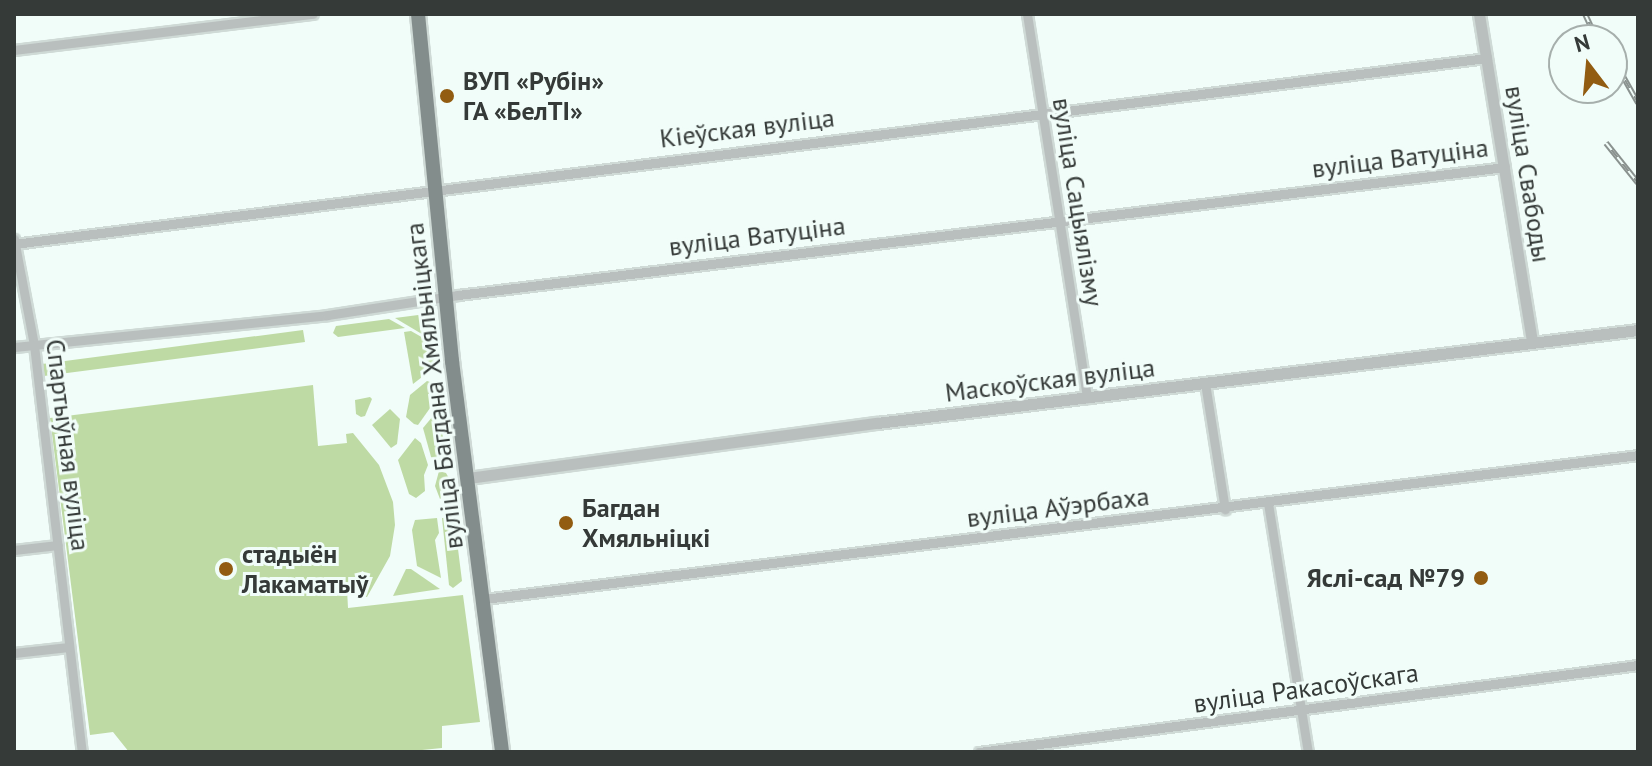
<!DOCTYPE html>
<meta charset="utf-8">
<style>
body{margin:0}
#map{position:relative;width:1652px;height:766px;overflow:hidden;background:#f1fdf9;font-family:"PT Sans",sans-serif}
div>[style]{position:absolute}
.green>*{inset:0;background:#bedaa4}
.roads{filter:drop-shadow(2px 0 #cfdad6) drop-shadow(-2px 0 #cfdad6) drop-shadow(0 2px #cfdad6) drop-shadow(0 -2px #cfdad6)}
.minor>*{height:9px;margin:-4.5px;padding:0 4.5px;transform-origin:4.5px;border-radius:4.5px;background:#b9bfbe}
.tertiary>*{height:11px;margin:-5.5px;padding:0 5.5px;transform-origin:5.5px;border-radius:5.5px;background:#b9bfbe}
.primary>*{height:14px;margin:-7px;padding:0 7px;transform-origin:7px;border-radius:7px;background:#838d8c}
.rail>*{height:6px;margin-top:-3px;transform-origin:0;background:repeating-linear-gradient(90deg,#f1fdf9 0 9px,#8a928f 0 18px);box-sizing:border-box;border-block:2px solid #8a928f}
.dots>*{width:22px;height:22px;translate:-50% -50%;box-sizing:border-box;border:4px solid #f1fdf9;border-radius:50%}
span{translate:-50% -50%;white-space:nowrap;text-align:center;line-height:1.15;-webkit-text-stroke:6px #f1fdf9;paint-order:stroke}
.poi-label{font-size:26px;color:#353a38;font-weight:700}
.left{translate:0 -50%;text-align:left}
.right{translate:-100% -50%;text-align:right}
.street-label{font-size:26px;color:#353a38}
.frame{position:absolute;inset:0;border:16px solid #353a38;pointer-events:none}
.north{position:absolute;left:1548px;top:24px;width:80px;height:80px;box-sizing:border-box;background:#f1fdf9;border:2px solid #a6afac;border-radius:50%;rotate:344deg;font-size:22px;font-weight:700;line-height:32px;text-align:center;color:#353a38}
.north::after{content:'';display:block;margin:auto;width:28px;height:36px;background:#925c11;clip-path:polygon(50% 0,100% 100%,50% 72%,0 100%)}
</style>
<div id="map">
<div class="green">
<div style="clip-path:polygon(426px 314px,435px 326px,437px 343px,395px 318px)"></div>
<div style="clip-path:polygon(389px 319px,405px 328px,338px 337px,333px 333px,336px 326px)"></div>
<div style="clip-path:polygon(303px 330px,305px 342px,44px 376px,42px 364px)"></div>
<div style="clip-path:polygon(411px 331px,432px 343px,435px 367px,413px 384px,404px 332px)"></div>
<div style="clip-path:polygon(427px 381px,439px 385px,440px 394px,418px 425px,414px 424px,406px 417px,410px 395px)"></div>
<div style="clip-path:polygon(313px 385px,318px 446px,347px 443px,346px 434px,353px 433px,379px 465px,393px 502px,395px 525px,390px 556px,367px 597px,360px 597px,359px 588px,347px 589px,348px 608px,463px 595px,480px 722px,442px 726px,442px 748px,402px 752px,129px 752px,113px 732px,90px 735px,50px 418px)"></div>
<div style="clip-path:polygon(370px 397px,372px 399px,365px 416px,361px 417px,356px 414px,355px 400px)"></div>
<div style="clip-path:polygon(390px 409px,400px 419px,397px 444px,391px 448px,372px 425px)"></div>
<div style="clip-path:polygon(438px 410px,447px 459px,433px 464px,423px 428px)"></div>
<div style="clip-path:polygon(415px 438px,421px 443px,428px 465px,424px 475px,425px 491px,416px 498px,409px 494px,398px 460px)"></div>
<div style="clip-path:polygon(439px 471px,446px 473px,450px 480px,448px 492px,440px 499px,435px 486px)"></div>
<div style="clip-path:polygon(454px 517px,462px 581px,453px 588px,449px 585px,442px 518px)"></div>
<div style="clip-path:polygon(437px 518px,439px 533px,435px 540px,441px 578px,417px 566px,412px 530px,415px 520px)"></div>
<div style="clip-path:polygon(406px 569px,411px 569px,440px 589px,393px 596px)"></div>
</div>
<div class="roads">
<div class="minor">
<div style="left:1027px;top:14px;width:389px;rotate:81.1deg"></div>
<div style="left:14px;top:50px;width:301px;rotate:-6.9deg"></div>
<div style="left:14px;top:239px;width:108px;rotate:79.3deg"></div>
<div style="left:34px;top:345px;width:410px;rotate:83.3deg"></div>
<div style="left:14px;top:244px;width:1485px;rotate:-7.2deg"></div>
<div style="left:14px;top:347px;width:315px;rotate:-5.8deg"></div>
<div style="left:327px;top:315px;width:133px;rotate:-8.7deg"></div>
<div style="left:458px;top:295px;width:1055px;rotate:-6.97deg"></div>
<div style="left:1205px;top:383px;width:128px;rotate:81deg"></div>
<div style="left:1268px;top:503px;width:252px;rotate:80.9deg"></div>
<div style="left:14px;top:550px;width:44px;rotate:-6.5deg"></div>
<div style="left:484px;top:599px;width:1163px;rotate:-7.11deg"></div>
<div style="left:14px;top:653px;width:55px;rotate:-6.2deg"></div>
<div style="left:979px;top:752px;width:665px;rotate:-7.52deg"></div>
</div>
<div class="tertiary">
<div style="left:1479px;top:14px;width:331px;rotate:80.8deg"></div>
<div style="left:468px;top:478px;width:413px;rotate:-7.7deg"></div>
<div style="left:877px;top:423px;width:767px;rotate:-6.97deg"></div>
</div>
<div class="primary">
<div style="left:418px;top:14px;width:349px;rotate:84.4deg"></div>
<div style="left:452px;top:361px;width:394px;rotate:82.7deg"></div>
</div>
</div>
<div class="rail">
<div style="left:1585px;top:14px;width:29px;rotate:65deg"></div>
<div style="left:1612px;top:57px;width:53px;rotate:60.5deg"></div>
<div style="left:1606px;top:143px;width:51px;rotate:51.3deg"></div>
</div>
<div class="dots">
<div style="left:447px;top:96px;background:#925c11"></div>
<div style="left:566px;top:523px;background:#925c11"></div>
<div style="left:226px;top:569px;background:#925c11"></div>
<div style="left:1481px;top:578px;background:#925c11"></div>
</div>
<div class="poi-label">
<span class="left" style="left:463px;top:96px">ВУП «Рубін»<br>ГА «БелТІ»</span>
<span class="left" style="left:582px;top:523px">Багдан<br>Хмяльніцкі</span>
<span class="left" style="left:242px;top:569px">стадыён<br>Лакаматыў</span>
<span class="right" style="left:1465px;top:578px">Яслі-сад №79</span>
</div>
<div class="street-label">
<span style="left:747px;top:128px;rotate:-7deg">Кіеўская вуліца</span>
<span style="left:1400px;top:158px;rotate:-7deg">вуліца Ватуціна</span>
<span style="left:1528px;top:174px;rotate:81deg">вуліца Свабоды</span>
<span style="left:1078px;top:202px;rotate:81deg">вуліца Сацыялізму</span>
<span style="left:757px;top:236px;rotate:-7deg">вуліца Ватуціна</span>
<span style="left:1050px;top:380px;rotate:-7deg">Маскоўская вуліца</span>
<span style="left:434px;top:386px;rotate:-97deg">вуліца Багдана Хмяльніцкага</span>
<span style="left:68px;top:445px;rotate:83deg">Спартыўная вуліца</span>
<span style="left:1058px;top:507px;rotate:-7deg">вуліца Аўэрбаха</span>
<span style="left:1306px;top:688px;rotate:-8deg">вуліца Ракасоўскага</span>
</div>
<div class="frame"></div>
<div class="north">N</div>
</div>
